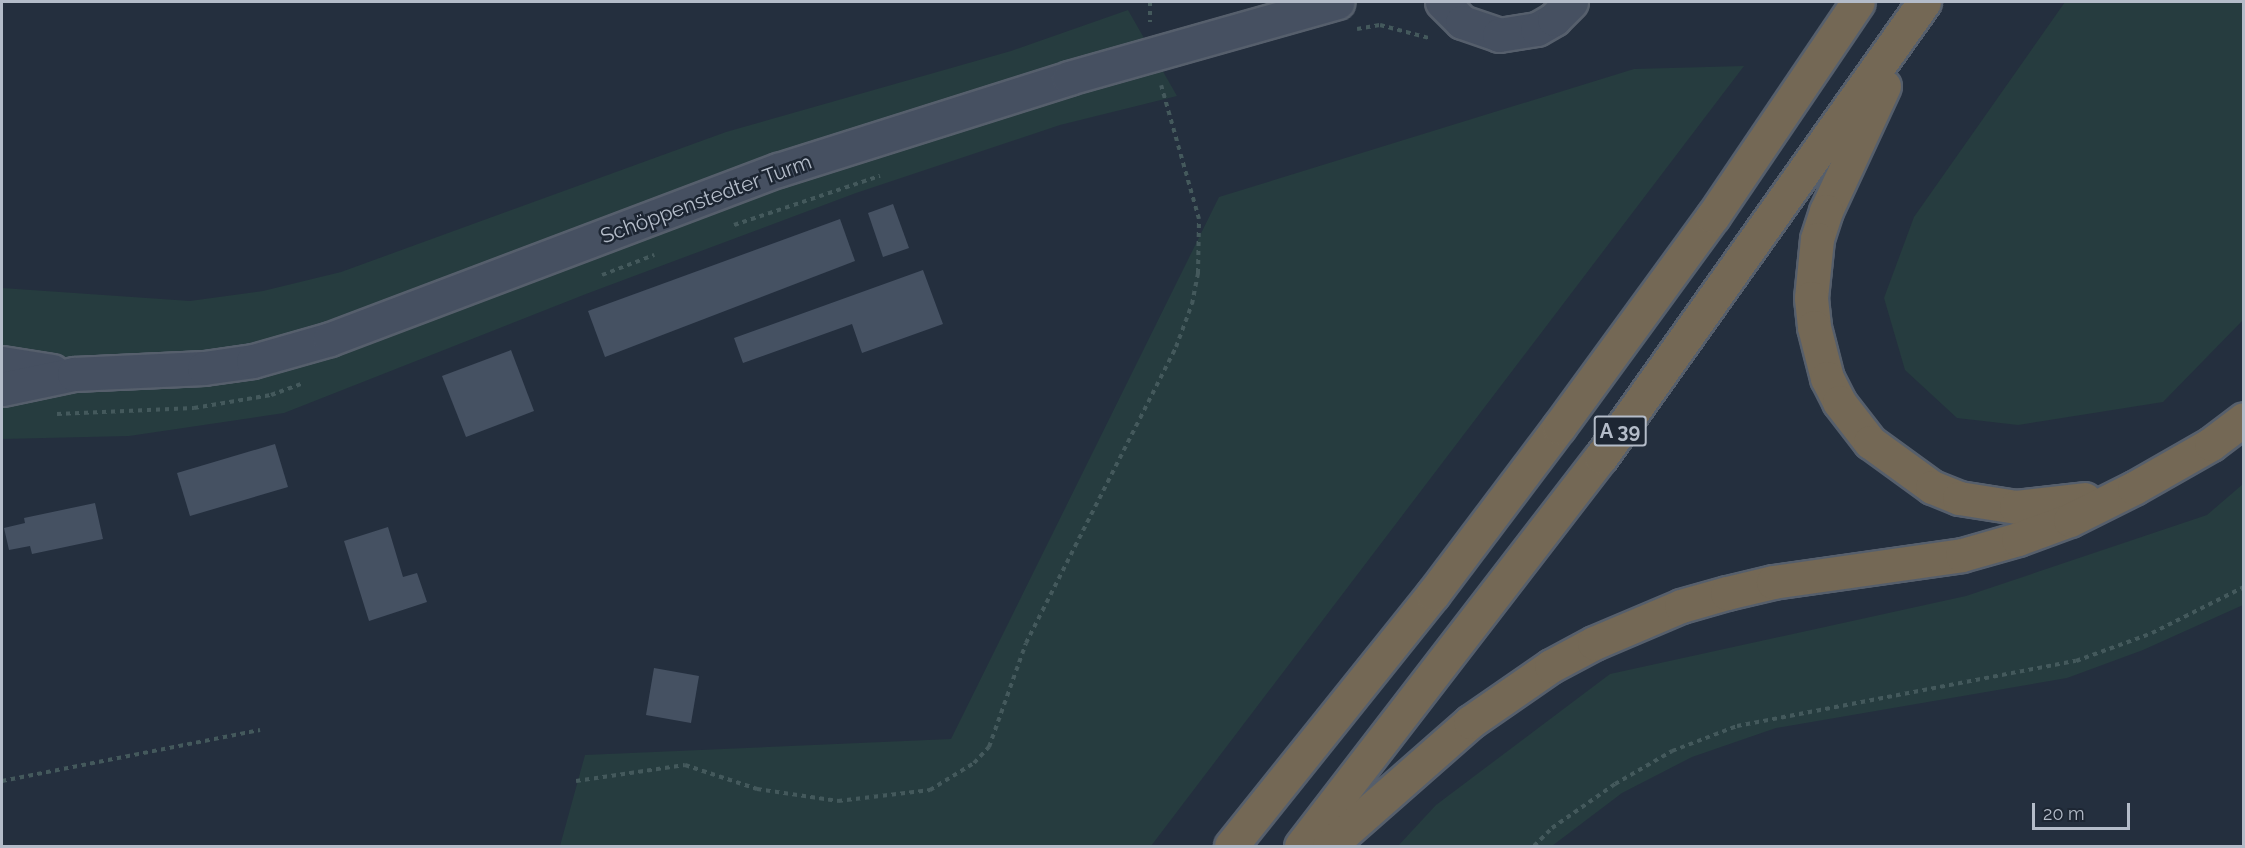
<!DOCTYPE html>
<meta charset="utf-8">
<style>
body{margin:0}
#map{position:relative;width:2245px;height:848px;overflow:hidden;background:#242f3e;font-family:Raleway,sans-serif}
div>[style]{position:absolute}
.green>*{inset:0;background:#263c3f}
.building>*{inset:0;background:#455162}
.path>*{height:4px;margin-top:-2px;transform-origin:0;background:repeating-linear-gradient(90deg,#44595c 0 4.5px,transparent 0 9px)}
.roads{filter:drop-shadow(2px 0 #565f6c) drop-shadow(-2px 0 #565f6c) drop-shadow(0 2px #565f6c) drop-shadow(0 -2px #565f6c)}
.secondary>*{height:33px;margin:-16.5px;padding:0 16.5px;transform-origin:16.5px;border-radius:16.5px;background:#465061}
.highway>*{height:33px;margin:-16.5px;padding:0 16.5px;transform-origin:16.5px;border-radius:16.5px;background:#746855}
span{translate:-50% -50%;white-space:nowrap;text-align:center;line-height:1.15;-webkit-text-stroke:5px #1d2633;paint-order:stroke}
.shield-label span{padding:2px 4px;background:#1d2633;border:2px solid;border-radius:4px;-webkit-text-stroke-width:0}
.shield-label{font-size:20px;color:#b4bcc9;font-weight:700}
.street-label{font-size:21px;color:#b4bcc9}
.frame{position:absolute;inset:0;border:3px solid #b4bcc9;pointer-events:none}
.scale{position:absolute;left:2032px;top:803px;width:98px;height:27px;box-sizing:border-box;border:3px solid #b4bcc9;border-top:0;padding-left:8px;font-size:18px;line-height:21px;white-space:nowrap;color:#b4bcc9;-webkit-text-stroke:4px #1d2633;paint-order:stroke}
</style>
<div id="map">
<div class="green">
<div style="clip-path:polygon(2065px 2px,2243px 2px,2243px 320px,2163px 402px,2018px 425px,1957px 418px,1905px 370px,1884px 298px,1914px 217px)"></div>
<div style="clip-path:polygon(1128px 10px,1177px 96px,1060px 125px,856px 193px,586px 294px,284px 413px,129px 436px,2px 439px,2px 288px,190px 301px,263px 291px,341px 272px,726px 132px,1011px 51px)"></div>
<div style="clip-path:polygon(1744px 66px,1151px 846px,560px 846px,585px 755px,951px 739px,1219px 197px,1634px 69px)"></div>
<div style="clip-path:polygon(2243px 484px,2243px 605px,2143px 650px,2067px 678px,1776px 728px,1692px 757px,1622px 793px,1552px 846px,1398px 846px,1436px 805px,1610px 674px,1966px 596px,2207px 515px)"></div>
</div>
<div class="building">
<div style="clip-path:polygon(893px 204px,909px 248px,883px 257px,868px 213px)"></div>
<div style="clip-path:polygon(840px 219px,855px 261px,605px 357px,588px 311px)"></div>
<div style="clip-path:polygon(923px 270px,943px 324px,862px 353px,852px 324px,743px 363px,734px 338px)"></div>
<div style="clip-path:polygon(511px 350px,534px 411px,466px 437px,442px 376px)"></div>
<div style="clip-path:polygon(275px 444px,288px 487px,190px 516px,177px 473px)"></div>
<div style="clip-path:polygon(95px 503px,103px 539px,32px 554px,30px 546px,9px 550px,4px 528px,25px 523px,24px 518px)"></div>
<div style="clip-path:polygon(388px 527px,403px 577px,417px 573px,427px 602px,369px 621px,344px 541px)"></div>
<div style="clip-path:polygon(654px 668px,699px 676px,691px 723px,646px 715px)"></div>
</div>
<div class="path">
<div style="left:1150px;top:2px;width:20px;rotate:90deg"></div>
<div style="left:1357px;top:29px;width:23px;rotate:-10deg"></div>
<div style="left:1380px;top:25px;width:51px;rotate:14.9deg"></div>
<div style="left:734px;top:225px;width:154px;rotate:-18.6deg"></div>
<div style="left:602px;top:275px;width:56px;rotate:-21deg"></div>
<div style="left:57px;top:414px;width:137px;rotate:-2.5deg"></div>
<div style="left:194px;top:408px;width:78px;rotate:-9.6deg"></div>
<div style="left:271px;top:395px;width:33px;rotate:-20deg"></div>
<div style="left:2px;top:781px;width:263px;rotate:-11.2deg"></div>
<div style="left:576px;top:781px;width:110px;rotate:-8.4deg"></div>
<div style="left:685px;top:765px;width:76px;rotate:18.4deg"></div>
<div style="left:757px;top:789px;width:82px;rotate:8.4deg"></div>
<div style="left:838px;top:801px;width:93px;rotate:-6.8deg"></div>
<div style="left:930px;top:790px;width:52px;rotate:-31.5deg"></div>
<div style="left:974px;top:763px;width:22px;rotate:-47deg"></div>
<div style="left:989px;top:747px;width:110px;rotate:-70.4deg"></div>
<div style="left:1026px;top:643px;width:332px;rotate:-63.1deg"></div>
<div style="left:1176px;top:347px;width:46px;rotate:-69.6deg"></div>
<div style="left:1192px;top:304px;width:32px;rotate:-79deg"></div>
<div style="left:1198px;top:273px;width:54px;rotate:-88.9deg"></div>
<div style="left:1199px;top:219px;width:139px;rotate:-105.8deg"></div>
<div style="left:1534px;top:846px;width:25px;rotate:-45deg"></div>
<div style="left:1552px;top:828px;width:77px;rotate:-34.9deg"></div>
<div style="left:1615px;top:784px;width:66px;rotate:-30.1deg"></div>
<div style="left:1672px;top:751px;width:70px;rotate:-21deg"></div>
<div style="left:1737px;top:726px;width:345px;rotate:-10.9deg"></div>
<div style="left:2076px;top:661px;width:81px;rotate:-20.2deg"></div>
<div style="left:2152px;top:633px;width:103px;rotate:-26.6deg"></div>
</div>
<div class="roads">
<div class="secondary">
<div style="left:1442px;top:2px;width:28px;rotate:45deg"></div>
<div style="left:1462px;top:22px;width:39px;rotate:19deg"></div>
<div style="left:1499px;top:35px;width:38px;rotate:-9deg"></div>
<div style="left:1537px;top:29px;width:20px;rotate:-30deg"></div>
<div style="left:1554px;top:19px;width:24px;rotate:-45deg"></div>
<div style="left:2px;top:363px;width:51px;rotate:9.1deg"></div>
<div style="left:2px;top:389px;width:74px;rotate:-11.8deg"></div>
<div style="left:74px;top:374px;width:130px;rotate:-2.6deg"></div>
<div style="left:204px;top:368px;width:49px;rotate:-8.1deg"></div>
<div style="left:253px;top:361px;width:80px;rotate:-15.9deg"></div>
<div style="left:330px;top:339px;width:479px;rotate:-20.7deg"></div>
<div style="left:778px;top:170px;width:305px;rotate:-17.5deg"></div>
<div style="left:1069px;top:78px;width:279px;rotate:-15.8deg"></div>
</div>
<div class="highway">
<div style="left:1884px;top:86px;width:138px;rotate:114.9deg"></div>
<div style="left:1826px;top:211px;width:29px;rotate:108deg"></div>
<div style="left:1817px;top:239px;width:59px;rotate:95.8deg"></div>
<div style="left:1811px;top:298px;width:29px;rotate:84deg"></div>
<div style="left:1814px;top:327px;width:53px;rotate:75.7deg"></div>
<div style="left:1827px;top:378px;width:27px;rotate:63deg"></div>
<div style="left:1839px;top:402px;width:51px;rotate:52.2deg"></div>
<div style="left:1870px;top:442px;width:77px;rotate:36deg"></div>
<div style="left:1932px;top:487px;width:29px;rotate:22deg"></div>
<div style="left:1959px;top:498px;width:58px;rotate:9deg"></div>
<div style="left:2016px;top:507px;width:69px;rotate:-6.6deg"></div>
<div style="left:1231px;top:846px;width:323px;rotate:-51.3deg"></div>
<div style="left:1433px;top:594px;width:209px;rotate:-53deg"></div>
<div style="left:1559px;top:427px;width:261px;rotate:-53.9deg"></div>
<div style="left:1713px;top:216px;width:258px;rotate:-55.9deg"></div>
<div style="left:1301px;top:846px;width:491px;rotate:-52.4deg"></div>
<div style="left:1601px;top:457px;width:558px;rotate:-54.63deg"></div>
<div style="left:1329px;top:846px;width:188px;rotate:-41.3deg"></div>
<div style="left:1470px;top:722px;width:98px;rotate:-34.7deg"></div>
<div style="left:1551px;top:666px;width:49px;rotate:-28.1deg"></div>
<div style="left:1594px;top:643px;width:95px;rotate:-23deg"></div>
<div style="left:1681px;top:606px;width:48px;rotate:-15.8deg"></div>
<div style="left:1727px;top:593px;width:47px;rotate:-13.4deg"></div>
<div style="left:1773px;top:582px;width:191px;rotate:-8.1deg"></div>
<div style="left:1962px;top:555px;width:58px;rotate:-15.9deg"></div>
<div style="left:2018px;top:539px;width:55px;rotate:-20.1deg"></div>
<div style="left:2070px;top:520px;width:72px;rotate:-26.6deg"></div>
<div style="left:2134px;top:488px;width:89px;rotate:-29.7deg"></div>
<div style="left:2211px;top:444px;width:41px;rotate:-37.1deg"></div>
</div>
</div>
<div class="shield-label">
<span style="left:1620px;top:431px">A 39</span>
</div>
<div class="street-label">
<span style="left:706px;top:199px;rotate:-20deg">Schöppenstedter Turm</span>
</div>
<div class="frame"></div>
<div class="scale">20 m</div>
</div>
